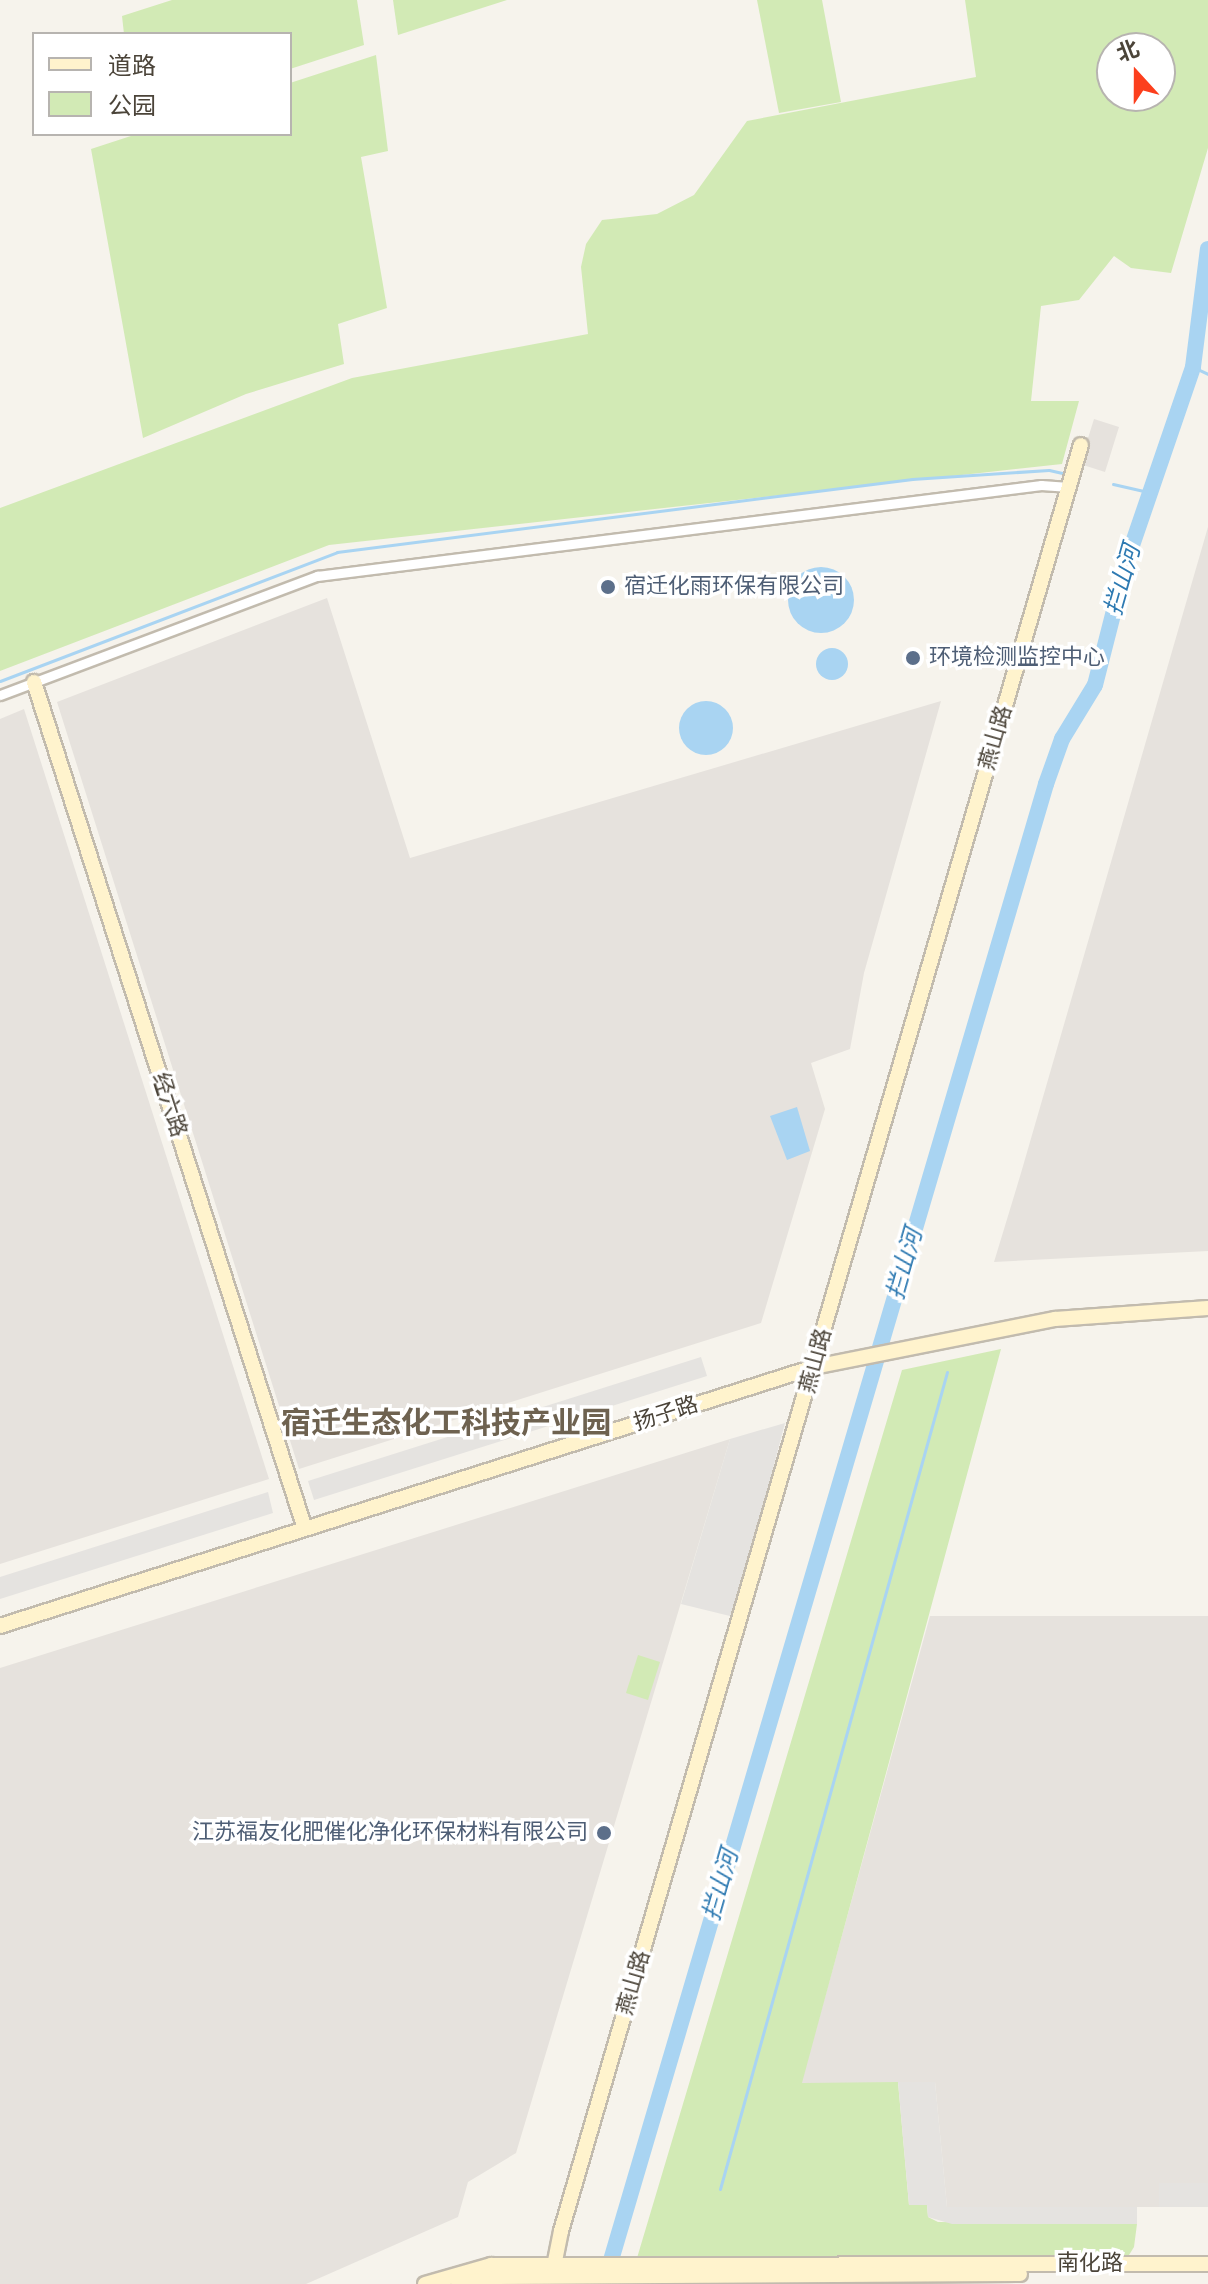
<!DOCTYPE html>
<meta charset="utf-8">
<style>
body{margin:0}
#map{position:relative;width:1208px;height:2284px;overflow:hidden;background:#f6f3ec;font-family:"Nunito Sans","Noto Sans SC",sans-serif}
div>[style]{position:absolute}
.industrial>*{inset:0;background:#e6e2dd}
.green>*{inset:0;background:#d2eab5}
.parking>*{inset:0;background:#e5e3e0}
.water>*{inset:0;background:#a9d4f2}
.round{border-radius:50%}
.stream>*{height:3px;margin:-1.5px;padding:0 1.5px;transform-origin:1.5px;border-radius:1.5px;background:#a9d4f2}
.river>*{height:16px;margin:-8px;padding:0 8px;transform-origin:8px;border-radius:8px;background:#a9d4f2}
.roads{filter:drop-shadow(2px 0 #c2bbae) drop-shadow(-2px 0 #c2bbae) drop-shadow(0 2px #c2bbae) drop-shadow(0 -2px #c2bbae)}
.street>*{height:9px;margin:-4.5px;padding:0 4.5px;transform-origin:4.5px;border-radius:4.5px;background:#fff}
.secondary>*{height:14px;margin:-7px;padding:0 7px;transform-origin:7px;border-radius:7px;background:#fff3cd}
.dots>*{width:22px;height:22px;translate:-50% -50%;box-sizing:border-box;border:4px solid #fff;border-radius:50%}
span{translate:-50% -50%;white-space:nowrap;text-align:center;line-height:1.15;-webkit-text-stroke:7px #fff;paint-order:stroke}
.service-label{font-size:22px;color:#4e5e75}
.left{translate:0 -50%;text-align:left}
.right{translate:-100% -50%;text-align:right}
.street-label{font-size:22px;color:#4b4439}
.water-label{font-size:24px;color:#2e7ab2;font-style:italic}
.district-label{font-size:30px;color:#6e6250;font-weight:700}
.legend{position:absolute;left:32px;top:32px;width:260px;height:104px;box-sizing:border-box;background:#fff;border:2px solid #b7b4b0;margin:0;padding:10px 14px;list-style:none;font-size:24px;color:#4b4439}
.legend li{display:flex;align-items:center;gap:16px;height:40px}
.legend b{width:40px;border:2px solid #b7b4b0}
.north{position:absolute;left:1096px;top:32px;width:80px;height:80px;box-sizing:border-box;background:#fff;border:2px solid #b7b4b0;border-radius:50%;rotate:339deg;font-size:22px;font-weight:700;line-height:32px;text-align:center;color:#4b4439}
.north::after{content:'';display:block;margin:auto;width:28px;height:36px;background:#fc3f1d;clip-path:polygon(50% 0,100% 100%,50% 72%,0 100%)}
</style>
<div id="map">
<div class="industrial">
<div style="clip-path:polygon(1094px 419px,1119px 427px,1105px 472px,1080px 464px)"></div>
<div style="clip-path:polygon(1208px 527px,1208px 1251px,994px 1262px,1021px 1173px)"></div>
<div style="clip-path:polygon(327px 598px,410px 858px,941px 701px,864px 973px,850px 1049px,811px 1063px,825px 1109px,761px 1323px,299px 1469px,57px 702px)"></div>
<div style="clip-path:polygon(24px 709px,269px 1479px,0 1564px,0 719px)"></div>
<div style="clip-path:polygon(730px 1439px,516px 2153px,468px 2182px,458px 2217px,306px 2284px,0 2284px,0 1668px)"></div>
<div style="clip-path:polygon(930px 1616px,1208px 1616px,1208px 2207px,947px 2207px,935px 2082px,801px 2084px)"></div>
</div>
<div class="green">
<div style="clip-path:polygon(172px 0,357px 0,364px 45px,290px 69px,290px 34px,124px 34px,122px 16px)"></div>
<div style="clip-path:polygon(393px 0,507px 0,398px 35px)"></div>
<div style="clip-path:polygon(757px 0,822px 0,841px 102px,779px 113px)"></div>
<div style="clip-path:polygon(evenodd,965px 0,1208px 0,1208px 148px,1171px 273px,1131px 268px,1114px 256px,1079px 300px,1041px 306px,1031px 401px,1079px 401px,1062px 464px,329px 545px,0 671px,0 508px,352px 378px,588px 334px,581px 267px,586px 244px,602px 220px,657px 214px,694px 195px,747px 121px,976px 77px,965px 0,1112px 48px,1160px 48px,1160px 96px,1112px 96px,1112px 48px)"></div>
<div style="clip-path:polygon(376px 55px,388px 151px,361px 157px,387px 308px,338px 324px,344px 364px,246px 394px,143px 438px,91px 149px,137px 134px,290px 134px,290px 83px)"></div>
<div style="clip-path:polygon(1001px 1349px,802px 2083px,898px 2082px,909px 2205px,927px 2205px,928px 2217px,938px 2222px,1137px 2224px,1134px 2247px,1129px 2255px,637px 2258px,902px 1370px)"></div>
<div style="clip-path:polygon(638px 1655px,660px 1662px,648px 1700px,626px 1693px)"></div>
</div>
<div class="parking">
<div style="clip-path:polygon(701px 1357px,707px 1376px,314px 1500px,308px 1481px)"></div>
<div style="clip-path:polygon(785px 1423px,734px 1617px,681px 1604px,730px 1439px)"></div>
<div style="clip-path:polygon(268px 1492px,273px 1513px,0 1599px,0 1577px)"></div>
<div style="clip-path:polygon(935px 2082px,947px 2207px,1137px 2207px,1137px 2224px,952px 2224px,928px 2217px,927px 2205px,909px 2205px,898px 2082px)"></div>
<div style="clip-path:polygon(1159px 2183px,1208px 2183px,1208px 2207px,1159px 2207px)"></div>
</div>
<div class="water">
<div class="round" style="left:788px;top:567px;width:66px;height:66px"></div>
<div class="round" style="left:816px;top:648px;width:32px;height:32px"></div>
<div class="round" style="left:679px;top:701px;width:54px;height:54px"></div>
<div style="clip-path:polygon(797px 1107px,810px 1151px,787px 1160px,770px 1116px)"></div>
</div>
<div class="stream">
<div style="left:1193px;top:367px;width:17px;rotate:25deg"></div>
<div style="left:1113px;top:484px;width:37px;rotate:13deg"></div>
<div style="left:0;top:681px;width:361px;rotate:-20.9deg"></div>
<div style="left:337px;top:552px;width:580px;rotate:-7.24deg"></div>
<div style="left:912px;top:479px;width:137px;rotate:-3.8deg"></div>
<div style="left:1049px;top:470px;width:18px;rotate:13deg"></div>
<div style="left:720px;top:2189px;width:848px;rotate:-74.47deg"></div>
</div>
<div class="river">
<div style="left:604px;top:2284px;width:1564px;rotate:-73.58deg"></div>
<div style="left:1046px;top:784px;width:48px;rotate:-70.4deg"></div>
<div style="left:1062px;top:739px;width:63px;rotate:-58.6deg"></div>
<div style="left:1095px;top:685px;width:126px;rotate:-75.7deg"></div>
<div style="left:1126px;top:563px;width:207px;rotate:-71.1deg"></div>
<div style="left:1193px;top:367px;width:119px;rotate:-82.8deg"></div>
</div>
<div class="roads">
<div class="street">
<div style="left:0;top:695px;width:339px;rotate:-20.6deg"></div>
<div style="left:317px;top:576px;width:730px;rotate:-7.16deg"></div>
<div style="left:1041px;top:485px;width:28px;rotate:4deg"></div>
</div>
<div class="secondary">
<div style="left:34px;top:682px;width:889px;rotate:72.26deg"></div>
<div style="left:0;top:1626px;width:854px;rotate:-17.65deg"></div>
<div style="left:814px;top:1367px;width:246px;rotate:-11.3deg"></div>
<div style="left:1055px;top:1319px;width:153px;rotate:-4.1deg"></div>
<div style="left:552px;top:2276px;width:46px;rotate:-78.7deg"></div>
<div style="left:561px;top:2231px;width:1860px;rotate:-73.77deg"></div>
<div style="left:425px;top:2284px;width:69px;rotate:-16.1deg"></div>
<div style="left:491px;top:2265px;width:717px;rotate:-0.08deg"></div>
<div style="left:458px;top:2284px;width:39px;rotate:-10deg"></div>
<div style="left:496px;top:2277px;width:524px;rotate:-0.33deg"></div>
</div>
</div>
<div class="dots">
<div style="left:608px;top:587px;background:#5c6f8a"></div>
<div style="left:913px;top:658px;background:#5c6f8a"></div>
<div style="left:604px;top:1833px;background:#5c6f8a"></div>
</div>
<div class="service-label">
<span class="left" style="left:624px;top:587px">宿迁化雨环保有限公司</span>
<span class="left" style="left:929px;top:658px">环境检测监控中心</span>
<span class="right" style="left:588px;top:1833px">江苏福友化肥催化净化环保材料有限公司</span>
</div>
<div class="street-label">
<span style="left:996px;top:738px;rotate:-74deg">燕山路</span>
<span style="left:169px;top:1105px;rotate:72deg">经六路</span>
<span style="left:816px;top:1361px;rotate:-75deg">燕山路</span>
<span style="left:666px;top:1414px;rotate:-18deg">扬子路</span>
<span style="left:634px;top:1983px;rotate:-74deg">燕山路</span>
<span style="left:1090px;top:2264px">南化路</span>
</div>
<div class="water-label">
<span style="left:1123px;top:580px;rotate:-74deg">拦山河</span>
<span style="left:905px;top:1264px;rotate:-74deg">拦山河</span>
<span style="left:721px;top:1885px;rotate:-74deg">拦山河</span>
</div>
<div class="district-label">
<span style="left:446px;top:1424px">宿迁生态化工科技产业园</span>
</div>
<ul class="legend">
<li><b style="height:10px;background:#fff3cd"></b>道路</li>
<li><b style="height:22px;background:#d2eab5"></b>公园</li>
</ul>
<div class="north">北</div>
</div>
